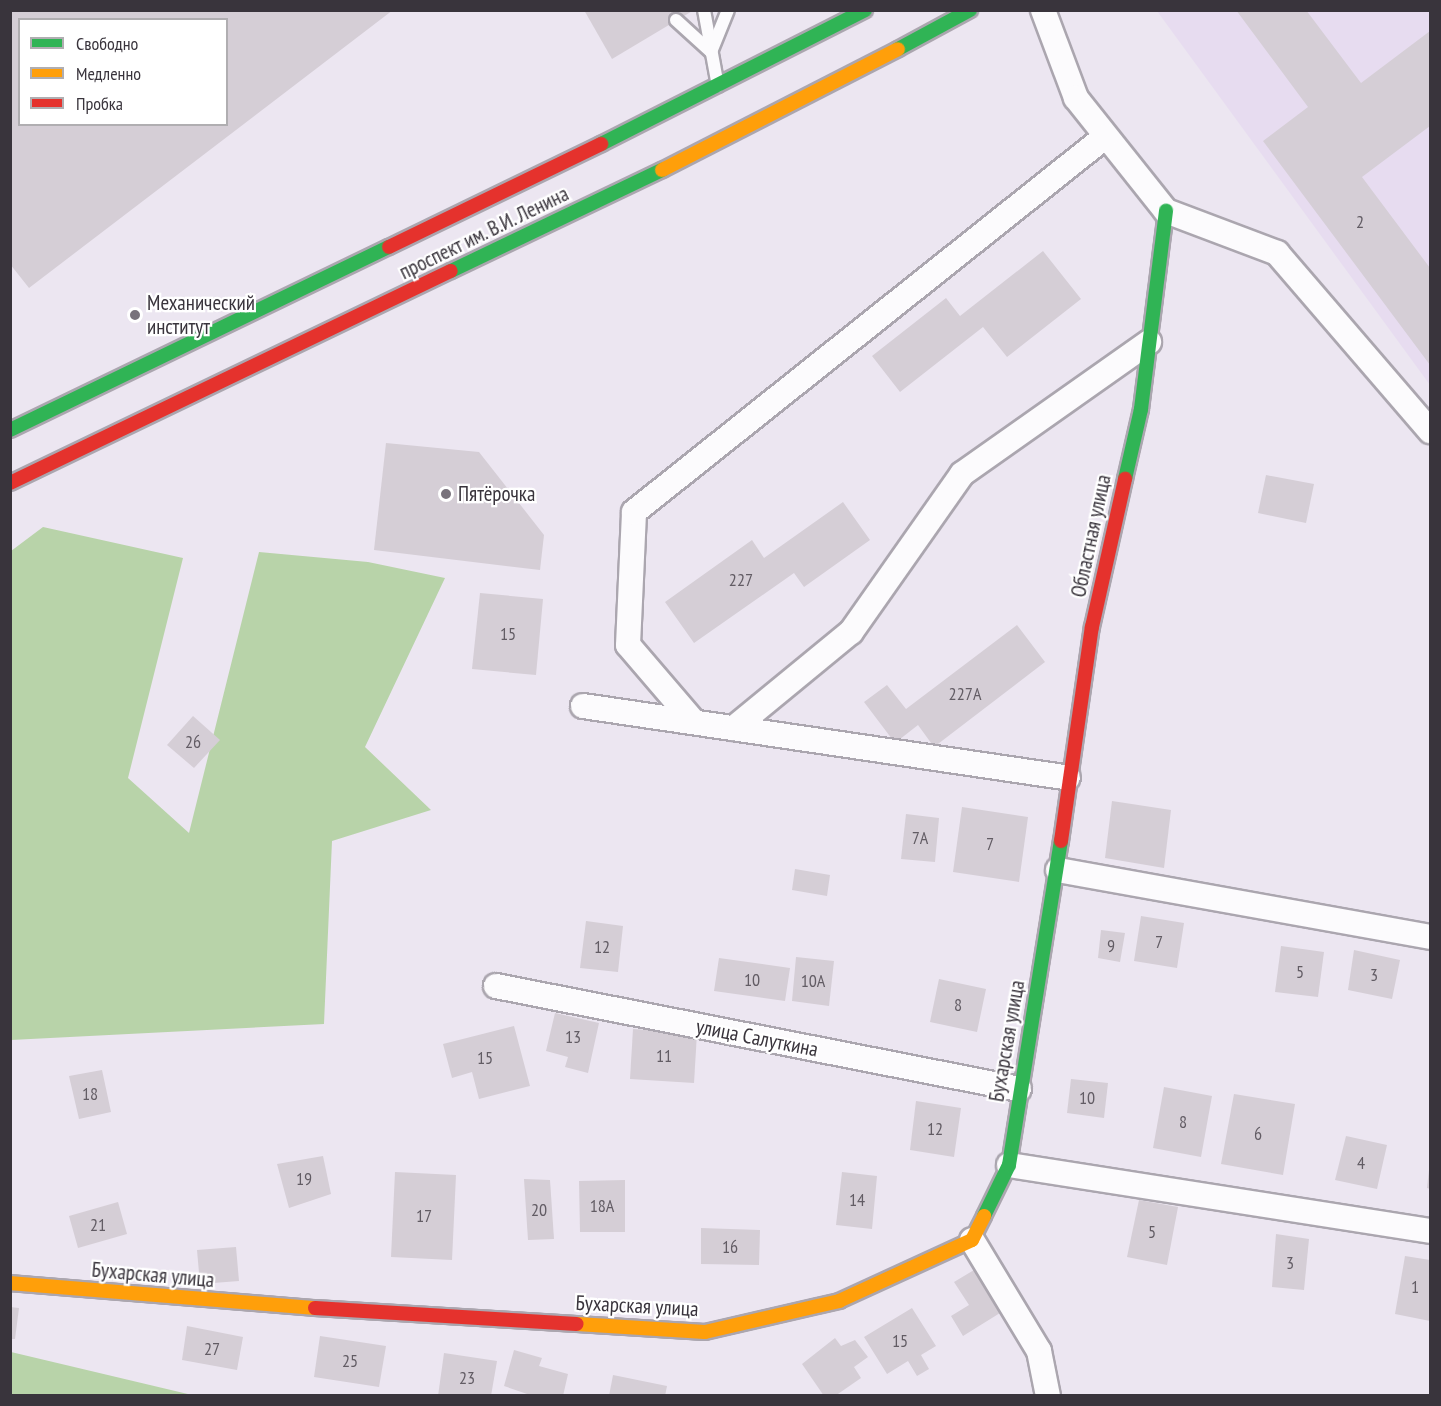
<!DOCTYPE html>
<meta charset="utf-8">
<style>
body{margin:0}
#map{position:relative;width:1441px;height:1406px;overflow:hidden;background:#ece6f1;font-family:"PT Sans Narrow",sans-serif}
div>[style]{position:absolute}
.built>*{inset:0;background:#e7dcf0}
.forest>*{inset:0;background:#b8d3a9}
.building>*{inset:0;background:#d5ced6}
.roads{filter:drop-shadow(2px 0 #aba6af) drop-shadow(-2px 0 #aba6af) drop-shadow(0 2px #aba6af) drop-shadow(0 -2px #aba6af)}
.lane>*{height:12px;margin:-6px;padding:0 6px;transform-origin:6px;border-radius:6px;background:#fcfbfd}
.street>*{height:24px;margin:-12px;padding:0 12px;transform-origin:12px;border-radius:12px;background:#fcfbfd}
.fast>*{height:14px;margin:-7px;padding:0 7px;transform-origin:7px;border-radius:7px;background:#30b455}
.slow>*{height:14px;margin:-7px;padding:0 7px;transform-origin:7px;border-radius:7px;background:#ff9f0a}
.jam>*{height:14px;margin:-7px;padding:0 7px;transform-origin:7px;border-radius:7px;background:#e5322d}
.dots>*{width:16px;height:16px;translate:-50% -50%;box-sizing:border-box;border:3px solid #fff;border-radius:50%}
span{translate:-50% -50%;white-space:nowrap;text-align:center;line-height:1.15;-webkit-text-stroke:4.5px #fff;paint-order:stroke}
.number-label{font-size:18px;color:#625c64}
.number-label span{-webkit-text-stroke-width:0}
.street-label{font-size:21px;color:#39343c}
.poi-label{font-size:21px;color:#39343c}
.left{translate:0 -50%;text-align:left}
.frame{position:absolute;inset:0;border:12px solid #39343c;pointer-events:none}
.legend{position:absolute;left:18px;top:18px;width:210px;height:108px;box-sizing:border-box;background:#fff;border:2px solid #b0aeb1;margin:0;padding:8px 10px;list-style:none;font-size:18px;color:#39343c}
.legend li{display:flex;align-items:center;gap:12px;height:30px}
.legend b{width:30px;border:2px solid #b0aeb1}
</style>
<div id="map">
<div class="built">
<div style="clip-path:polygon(1157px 11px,1430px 11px,1430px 385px)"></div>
</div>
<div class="forest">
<div style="clip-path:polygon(43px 527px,183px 558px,128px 778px,189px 833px,259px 552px,368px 562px,445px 578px,365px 747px,431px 810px,332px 841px,324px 1024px,11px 1040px,11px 551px)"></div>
<div style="clip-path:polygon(11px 1352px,192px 1395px,11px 1395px)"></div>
</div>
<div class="building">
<div style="clip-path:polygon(evenodd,10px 10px,393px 10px,29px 288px,10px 264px,10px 10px,20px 20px,226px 20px,226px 124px,20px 124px,20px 20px)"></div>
<div style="clip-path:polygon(584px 10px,694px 10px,612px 59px)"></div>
<div style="clip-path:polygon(1236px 10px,1306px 10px,1361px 83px,1430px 31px,1430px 126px,1362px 177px,1430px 268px,1430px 365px,1263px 141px,1308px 107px)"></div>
<div style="clip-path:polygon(1043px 251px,1081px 299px,1007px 357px,983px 327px,900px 392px,872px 356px,946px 298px,960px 316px)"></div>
<div style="clip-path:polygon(386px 443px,479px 452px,544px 535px,540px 570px,374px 550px)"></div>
<div style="clip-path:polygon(1266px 475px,1314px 484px,1306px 523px,1258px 513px)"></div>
<div style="clip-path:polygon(843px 502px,870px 540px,804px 587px,794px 573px,694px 643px,665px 602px,752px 540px,764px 558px)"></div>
<div style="clip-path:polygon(480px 593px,543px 599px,536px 675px,472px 669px)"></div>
<div style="clip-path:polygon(1017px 625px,1045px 662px,934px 747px,918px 725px,895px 743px,864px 702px,887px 685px,906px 709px)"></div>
<div style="clip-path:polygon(193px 716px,220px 740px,194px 768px,167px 745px)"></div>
<div style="clip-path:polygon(1112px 801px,1171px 810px,1164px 868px,1105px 858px)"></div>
<div style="clip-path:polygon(962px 807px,1028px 817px,1019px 882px,953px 872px)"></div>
<div style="clip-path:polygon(906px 814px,939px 818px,935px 862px,901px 859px)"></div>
<div style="clip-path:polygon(795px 869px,830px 875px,827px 896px,792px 890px)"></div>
<div style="clip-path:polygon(1141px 916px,1184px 923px,1177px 968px,1134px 961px)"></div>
<div style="clip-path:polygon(586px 921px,623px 926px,618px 972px,580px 968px)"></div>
<div style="clip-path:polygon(1101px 930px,1125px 933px,1120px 962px,1098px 958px)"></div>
<div style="clip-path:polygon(1281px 946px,1324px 952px,1318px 997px,1275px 992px)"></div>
<div style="clip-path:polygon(1354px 950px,1400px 960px,1392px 999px,1348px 990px)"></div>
<div style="clip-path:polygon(796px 957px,834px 961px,829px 1006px,792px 1001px)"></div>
<div style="clip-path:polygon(719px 958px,790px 968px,785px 1001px,714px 991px)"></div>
<div style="clip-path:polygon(939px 979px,986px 989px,977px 1032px,930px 1022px)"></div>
<div style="clip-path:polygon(555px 1013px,599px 1023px,588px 1073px,565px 1067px,568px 1057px,546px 1051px)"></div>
<div style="clip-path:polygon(514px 1026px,530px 1086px,479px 1099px,472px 1072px,452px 1078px,443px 1044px)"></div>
<div style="clip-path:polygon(633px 1029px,697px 1033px,694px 1083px,630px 1079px)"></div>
<div style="clip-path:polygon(102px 1070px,111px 1112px,79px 1119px,69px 1076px)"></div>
<div style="clip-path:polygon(1071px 1079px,1108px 1083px,1104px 1118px,1067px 1113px)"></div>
<div style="clip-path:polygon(1164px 1087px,1212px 1096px,1201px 1157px,1153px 1148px)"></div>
<div style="clip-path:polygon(1234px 1094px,1295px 1104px,1283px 1175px,1221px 1164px)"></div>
<div style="clip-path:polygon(916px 1101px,961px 1108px,954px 1157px,910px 1150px)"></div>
<div style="clip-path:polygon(1346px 1136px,1387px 1145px,1377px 1189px,1335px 1180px)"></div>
<div style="clip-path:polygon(323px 1156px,331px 1194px,289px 1208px,277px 1164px)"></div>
<div style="clip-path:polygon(1429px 1170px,1430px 1170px,1430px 1189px,1427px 1188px)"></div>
<div style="clip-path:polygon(395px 1172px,456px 1175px,452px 1260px,391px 1257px)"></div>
<div style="clip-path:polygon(842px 1172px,877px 1176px,872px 1229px,836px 1225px)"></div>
<div style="clip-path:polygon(524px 1179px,550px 1180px,554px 1239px,528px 1240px)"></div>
<div style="clip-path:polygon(625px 1180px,625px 1232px,580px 1232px,579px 1181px)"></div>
<div style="clip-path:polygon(1139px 1200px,1178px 1207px,1167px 1265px,1127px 1257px)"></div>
<div style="clip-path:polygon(118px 1202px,127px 1234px,78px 1248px,69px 1216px)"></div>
<div style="clip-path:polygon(701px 1228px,760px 1230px,759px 1265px,701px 1264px)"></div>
<div style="clip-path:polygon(1276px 1234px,1309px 1239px,1304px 1290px,1272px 1287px)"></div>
<div style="clip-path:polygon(236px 1247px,239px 1281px,200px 1284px,197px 1250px)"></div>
<div style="clip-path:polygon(1405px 1256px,1430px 1260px,1430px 1321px,1395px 1314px)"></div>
<div style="clip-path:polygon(974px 1270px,1000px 1313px,963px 1336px,951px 1316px,969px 1305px,954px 1282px)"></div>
<div style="clip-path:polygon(10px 1307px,19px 1308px,15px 1339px,10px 1339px)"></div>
<div style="clip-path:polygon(912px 1308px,936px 1346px,921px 1355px,929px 1369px,917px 1376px,908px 1361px,887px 1374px,864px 1337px)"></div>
<div style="clip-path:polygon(187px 1326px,243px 1337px,237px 1370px,182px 1360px)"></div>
<div style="clip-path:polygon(320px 1336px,386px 1346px,379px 1387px,314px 1377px)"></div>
<div style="clip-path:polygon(835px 1338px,841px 1346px,855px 1340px,868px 1357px,854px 1367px,861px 1378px,835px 1396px,824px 1396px,802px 1364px)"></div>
<div style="clip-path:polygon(514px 1350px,542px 1358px,539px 1366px,568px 1374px,563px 1396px,533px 1396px,504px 1386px)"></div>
<div style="clip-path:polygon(444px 1353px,497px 1361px,491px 1396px,438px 1396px)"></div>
<div style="clip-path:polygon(613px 1375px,667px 1386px,665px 1396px,609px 1396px)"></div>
</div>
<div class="roads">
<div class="lane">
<div style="left:704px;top:10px;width:77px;rotate:79.6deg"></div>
<div style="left:676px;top:20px;width:47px;rotate:42.4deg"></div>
<div style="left:711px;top:52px;width:45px;rotate:-68deg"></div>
</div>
<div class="street">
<div style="left:1043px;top:10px;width:94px;rotate:69.4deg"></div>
<div style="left:1076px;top:98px;width:144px;rotate:51.5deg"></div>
<div style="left:1166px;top:211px;width:119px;rotate:20.7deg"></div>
<div style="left:1277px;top:253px;width:235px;rotate:49.3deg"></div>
<div style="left:583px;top:706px;width:490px;rotate:8.4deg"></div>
<div style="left:694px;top:722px;width:101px;rotate:-130.6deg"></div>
<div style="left:628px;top:645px;width:133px;rotate:-87.4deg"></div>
<div style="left:634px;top:512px;width:603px;rotate:-38.54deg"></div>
<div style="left:734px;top:728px;width:151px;rotate:-39.4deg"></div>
<div style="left:851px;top:632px;width:193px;rotate:-54.9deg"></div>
<div style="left:962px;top:474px;width:229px;rotate:-35.2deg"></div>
<div style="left:1058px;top:870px;width:378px;rotate:10.2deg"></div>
<div style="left:496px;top:986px;width:533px;rotate:11.14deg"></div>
<div style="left:1009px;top:1165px;width:426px;rotate:8.9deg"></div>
<div style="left:972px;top:1240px;width:130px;rotate:58.9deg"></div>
<div style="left:1039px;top:1351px;width:46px;rotate:78.7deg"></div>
</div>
<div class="fast">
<div style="left:898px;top:49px;width:82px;rotate:-28.4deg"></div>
<div style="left:601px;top:144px;width:296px;rotate:-26.9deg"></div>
<div style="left:451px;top:271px;width:234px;rotate:-25.6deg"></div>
<div style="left:10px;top:430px;width:421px;rotate:-25.8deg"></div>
<div style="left:1125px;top:479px;width:72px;rotate:-77.1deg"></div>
<div style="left:1141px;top:409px;width:200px;rotate:-82.8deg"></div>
<div style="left:984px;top:1216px;width:57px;rotate:-63.9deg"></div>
<div style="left:1009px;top:1165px;width:328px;rotate:-80.9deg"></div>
</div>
<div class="slow">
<div style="left:662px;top:170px;width:265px;rotate:-27.1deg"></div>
<div style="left:10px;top:1283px;width:306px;rotate:4.7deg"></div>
<div style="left:577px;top:1324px;width:128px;rotate:3.6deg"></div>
<div style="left:705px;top:1332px;width:138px;rotate:-13deg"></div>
<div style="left:839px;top:1301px;width:146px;rotate:-24.6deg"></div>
<div style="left:972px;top:1240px;width:27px;rotate:-63deg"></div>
</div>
<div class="jam">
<div style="left:389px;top:247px;width:236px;rotate:-25.9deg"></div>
<div style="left:10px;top:483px;width:489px;rotate:-25.7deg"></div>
<div style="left:1061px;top:841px;width:216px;rotate:-81.8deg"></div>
<div style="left:1092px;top:627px;width:152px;rotate:-77.4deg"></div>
<div style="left:315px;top:1308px;width:262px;rotate:3.5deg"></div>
</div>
</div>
<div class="dots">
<div style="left:135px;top:315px;background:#78727b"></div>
<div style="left:446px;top:494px;background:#78727b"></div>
</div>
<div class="number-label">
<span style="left:1360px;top:222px">2</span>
<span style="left:741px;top:580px">227</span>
<span style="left:508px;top:634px">15</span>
<span style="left:965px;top:694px">227А</span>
<span style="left:193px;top:742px">26</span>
<span style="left:920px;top:838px">7А</span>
<span style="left:990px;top:844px">7</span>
<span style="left:1159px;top:942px">7</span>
<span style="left:1111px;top:946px">9</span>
<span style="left:602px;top:947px">12</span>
<span style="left:1300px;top:972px">5</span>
<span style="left:1374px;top:975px">3</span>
<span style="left:752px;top:980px">10</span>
<span style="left:813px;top:981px">10А</span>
<span style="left:958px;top:1005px">8</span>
<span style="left:573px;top:1037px">13</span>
<span style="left:664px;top:1056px">11</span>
<span style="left:485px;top:1058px">15</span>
<span style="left:90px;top:1094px">18</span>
<span style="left:1087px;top:1098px">10</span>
<span style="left:1183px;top:1122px">8</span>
<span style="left:935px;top:1129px">12</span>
<span style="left:1258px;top:1134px">6</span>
<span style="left:1361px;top:1163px">4</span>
<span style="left:304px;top:1179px">19</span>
<span style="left:857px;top:1200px">14</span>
<span style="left:602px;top:1206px">18А</span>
<span style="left:539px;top:1210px">20</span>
<span style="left:424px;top:1216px">17</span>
<span style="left:98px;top:1225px">21</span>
<span style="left:1152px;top:1232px">5</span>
<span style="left:730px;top:1247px">16</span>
<span style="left:1290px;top:1263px">3</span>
<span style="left:1415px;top:1287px">1</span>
<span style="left:900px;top:1341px">15</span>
<span style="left:212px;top:1349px">27</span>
<span style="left:350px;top:1361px">25</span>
<span style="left:467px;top:1378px">23</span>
</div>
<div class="street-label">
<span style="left:484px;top:233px;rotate:-26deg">проспект им. В.И. Ленина</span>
<span style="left:1091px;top:536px;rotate:-78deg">Областная улица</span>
<span style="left:757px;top:1038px;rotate:11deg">улица Салуткина</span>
<span style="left:1007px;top:1041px;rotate:-80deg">Бухарская улица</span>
<span style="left:153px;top:1275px;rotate:5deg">Бухарская улица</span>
<span style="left:637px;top:1306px;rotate:3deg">Бухарская улица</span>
</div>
<div class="poi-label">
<span class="left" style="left:147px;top:315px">Механический<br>институт</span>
<span class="left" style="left:458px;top:494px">Пятёрочка</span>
</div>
<div class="frame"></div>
<ul class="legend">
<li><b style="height:8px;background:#30b455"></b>Свободно</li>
<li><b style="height:8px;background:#ff9f0a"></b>Медленно</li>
<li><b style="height:8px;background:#e5322d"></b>Пробка</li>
</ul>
</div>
